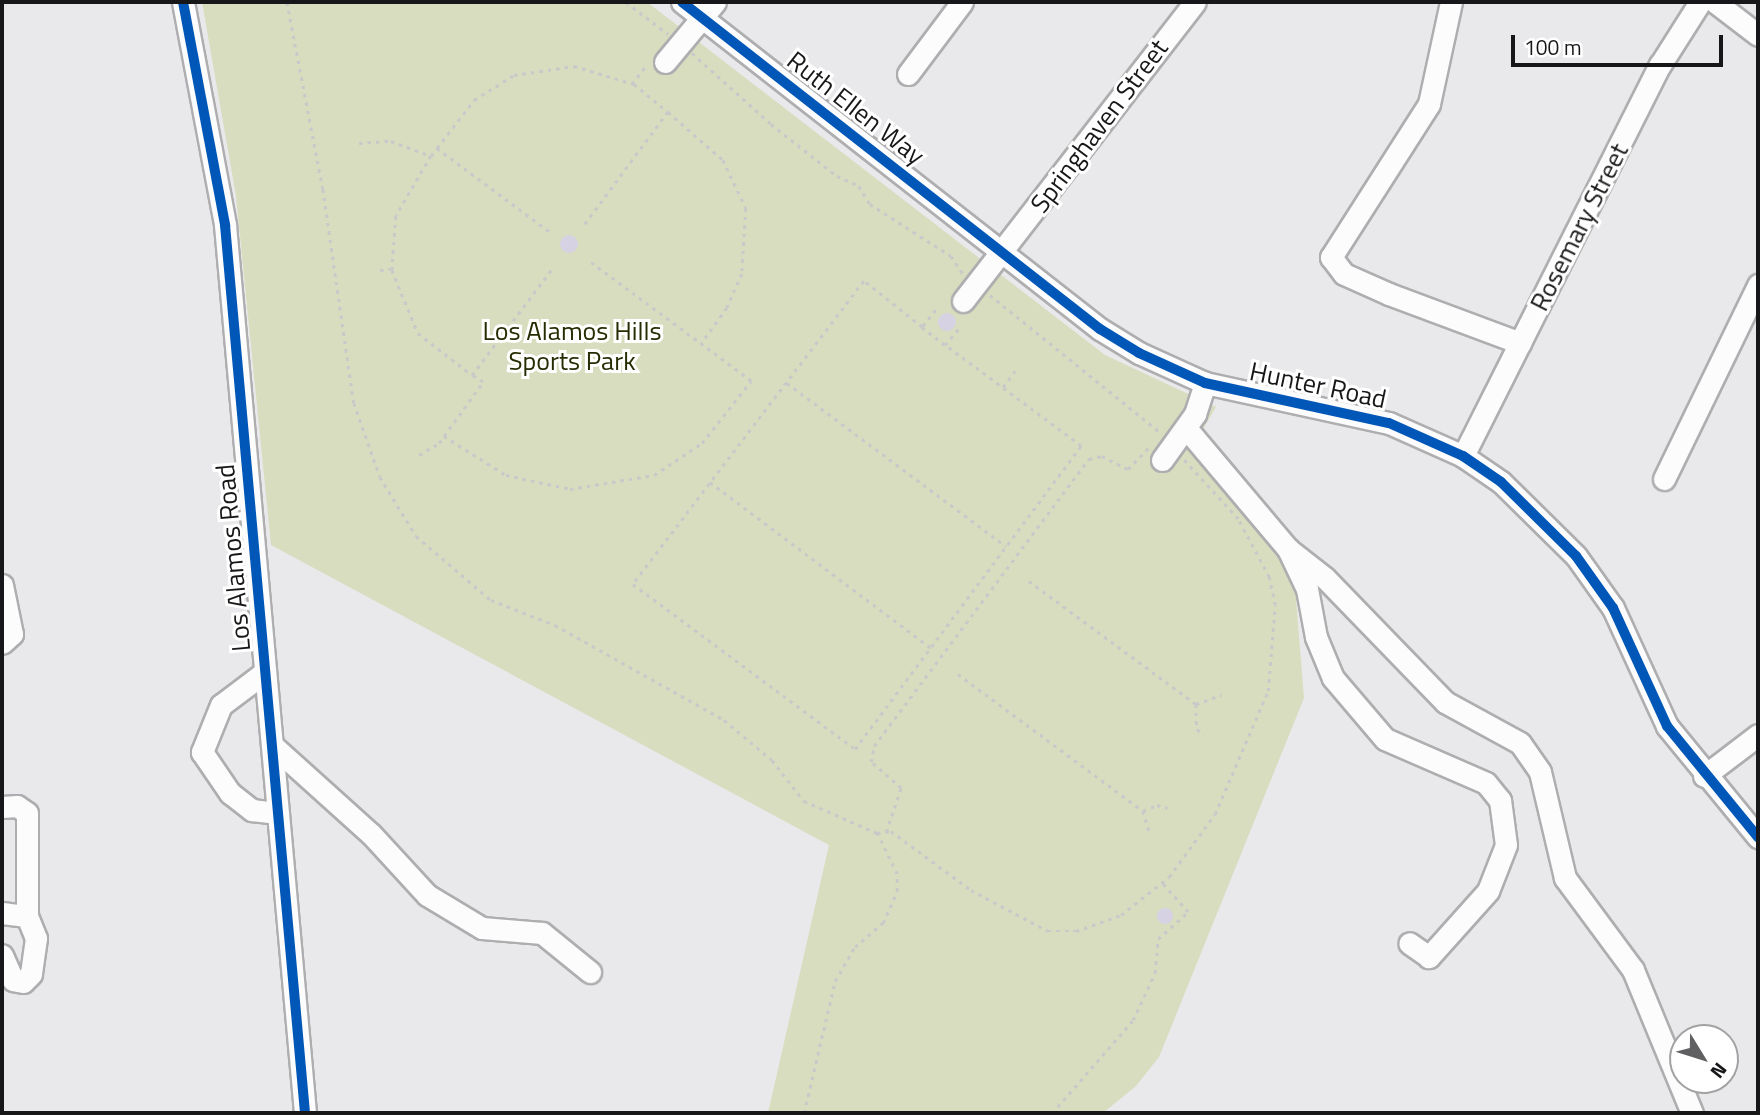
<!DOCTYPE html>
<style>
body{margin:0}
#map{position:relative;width:1760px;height:1115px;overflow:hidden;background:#e9e9eb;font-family:"Titillium Web",sans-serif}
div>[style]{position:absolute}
.green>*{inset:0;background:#d7ddbe}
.building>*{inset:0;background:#d6d2e4}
.round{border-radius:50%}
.path>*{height:2.5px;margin-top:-1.25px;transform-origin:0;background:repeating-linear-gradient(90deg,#c9c9ca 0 3.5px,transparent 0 8.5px)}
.roads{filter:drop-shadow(2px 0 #aeaeb0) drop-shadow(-2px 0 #aeaeb0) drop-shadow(0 2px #aeaeb0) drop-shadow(0 -2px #aeaeb0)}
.minor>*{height:21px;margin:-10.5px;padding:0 10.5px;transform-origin:10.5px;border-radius:10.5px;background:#fcfcfc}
.cycleway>*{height:10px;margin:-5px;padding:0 5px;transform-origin:5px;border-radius:5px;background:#0057b8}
span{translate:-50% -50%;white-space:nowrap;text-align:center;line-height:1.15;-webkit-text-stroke:6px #fff;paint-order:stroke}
.street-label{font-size:26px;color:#171719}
.park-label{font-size:26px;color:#272d03}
.frame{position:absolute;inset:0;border:4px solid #171719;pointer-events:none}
.north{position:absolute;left:1669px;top:1024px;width:70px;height:70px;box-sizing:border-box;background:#fff;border:2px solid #a2a2a3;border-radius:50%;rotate:128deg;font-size:19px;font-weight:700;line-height:28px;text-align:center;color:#171719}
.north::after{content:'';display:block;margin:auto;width:24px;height:32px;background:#606062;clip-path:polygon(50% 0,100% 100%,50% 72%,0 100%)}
.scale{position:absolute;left:1511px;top:35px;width:212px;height:32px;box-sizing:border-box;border:4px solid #171719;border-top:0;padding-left:9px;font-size:21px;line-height:24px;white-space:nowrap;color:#171719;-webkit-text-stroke:5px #fff;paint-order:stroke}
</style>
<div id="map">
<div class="green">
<div style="clip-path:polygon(202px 2px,647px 2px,1105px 355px,1216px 407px,1190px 451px,1273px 542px,1295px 586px,1304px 698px,1159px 1057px,1136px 1086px,1103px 1113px,768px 1113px,829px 845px,271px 545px,236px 196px)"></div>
</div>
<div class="building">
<div class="round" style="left:560px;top:235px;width:18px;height:18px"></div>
<div class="round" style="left:938px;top:313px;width:18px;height:18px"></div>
<div class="round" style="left:1157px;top:908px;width:16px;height:16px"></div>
</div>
<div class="path">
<div style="left:287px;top:2px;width:190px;rotate:79.1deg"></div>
<div style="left:323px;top:189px;width:216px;rotate:81.8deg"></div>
<div style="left:354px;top:403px;width:78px;rotate:70.6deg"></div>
<div style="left:380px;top:477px;width:69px;rotate:58.6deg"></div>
<div style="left:416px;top:536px;width:99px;rotate:40.5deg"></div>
<div style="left:491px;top:600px;width:69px;rotate:21.3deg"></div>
<div style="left:555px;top:625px;width:194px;rotate:29.3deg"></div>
<div style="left:724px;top:720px;width:62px;rotate:39.8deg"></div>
<div style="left:772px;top:760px;width:52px;rotate:52deg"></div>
<div style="left:804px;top:801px;width:80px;rotate:23.7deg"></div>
<div style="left:877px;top:833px;width:14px;rotate:-8deg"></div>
<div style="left:891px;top:831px;width:99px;rotate:36.4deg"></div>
<div style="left:971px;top:890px;width:87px;rotate:28deg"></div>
<div style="left:1048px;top:931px;width:28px"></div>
<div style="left:1076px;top:931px;width:48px;rotate:-19.6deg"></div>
<div style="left:1121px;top:915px;width:61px;rotate:-38.4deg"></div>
<div style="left:1169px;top:877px;width:78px;rotate:-53.9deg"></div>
<div style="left:1215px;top:814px;width:134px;rotate:-66.7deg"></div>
<div style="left:1268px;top:691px;width:86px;rotate:-85.3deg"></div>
<div style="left:1275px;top:605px;width:29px;rotate:-102deg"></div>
<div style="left:1269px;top:577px;width:66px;rotate:-118.1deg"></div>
<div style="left:1238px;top:519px;width:80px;rotate:-132.5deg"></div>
<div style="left:626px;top:2px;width:53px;rotate:37.3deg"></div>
<div style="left:692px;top:53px;width:106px;rotate:41.9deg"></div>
<div style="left:771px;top:124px;width:84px;rotate:38.2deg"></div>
<div style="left:837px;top:176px;width:24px;rotate:24deg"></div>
<div style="left:859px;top:186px;width:21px;rotate:59deg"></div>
<div style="left:870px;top:204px;width:96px;rotate:32.7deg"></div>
<div style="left:951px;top:256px;width:22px;rotate:56deg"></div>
<div style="left:632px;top:84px;width:25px;rotate:-53deg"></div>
<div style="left:668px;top:112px;width:73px;rotate:41.1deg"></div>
<div style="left:723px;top:160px;width:53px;rotate:64.4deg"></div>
<div style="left:746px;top:208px;width:66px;rotate:93.5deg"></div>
<div style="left:742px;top:274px;width:37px;rotate:114deg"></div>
<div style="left:727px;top:308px;width:44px;rotate:125.8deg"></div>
<div style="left:359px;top:143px;width:32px;rotate:-4deg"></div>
<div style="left:391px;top:141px;width:43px;rotate:20.6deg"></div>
<div style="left:431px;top:156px;width:10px;rotate:-53deg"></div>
<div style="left:437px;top:148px;width:141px;rotate:36.6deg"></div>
<div style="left:437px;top:148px;width:61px;rotate:-52.4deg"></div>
<div style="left:474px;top:100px;width:47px;rotate:-32deg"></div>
<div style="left:514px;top:75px;width:61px;rotate:-8.5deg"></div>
<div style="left:574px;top:66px;width:63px;rotate:16.7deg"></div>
<div style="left:634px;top:84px;width:44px;rotate:39.5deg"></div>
<div style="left:668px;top:112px;width:143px;rotate:126.5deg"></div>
<div style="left:431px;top:156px;width:69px;rotate:120.3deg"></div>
<div style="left:396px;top:216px;width:54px;rotate:94.2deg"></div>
<div style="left:392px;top:270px;width:68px;rotate:67.6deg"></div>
<div style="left:418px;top:333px;width:68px;rotate:37.9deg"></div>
<div style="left:380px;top:270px;width:10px;rotate:-6deg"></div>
<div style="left:990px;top:295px;width:221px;rotate:38.9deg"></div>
<div style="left:936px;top:310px;width:22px;rotate:129deg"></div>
<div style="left:922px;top:327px;width:29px;rotate:38deg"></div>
<div style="left:945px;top:345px;width:23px;rotate:-50deg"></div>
<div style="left:922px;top:327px;width:74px;rotate:-141.6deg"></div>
<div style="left:864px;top:281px;width:381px;rotate:127.3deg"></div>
<div style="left:633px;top:584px;width:277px;rotate:36.6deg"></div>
<div style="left:855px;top:749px;width:378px;rotate:-53.3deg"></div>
<div style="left:1081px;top:446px;width:169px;rotate:-143.4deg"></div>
<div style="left:787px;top:383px;width:273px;rotate:36.7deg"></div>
<div style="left:1003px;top:387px;width:20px;rotate:-53deg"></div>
<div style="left:444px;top:436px;width:73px;rotate:32.2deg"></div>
<div style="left:506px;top:475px;width:66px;rotate:12.3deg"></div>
<div style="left:570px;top:489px;width:85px;rotate:-9.5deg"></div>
<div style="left:654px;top:475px;width:58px;rotate:-33.7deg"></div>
<div style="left:702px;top:443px;width:79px;rotate:-51.7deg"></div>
<div style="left:751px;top:381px;width:202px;rotate:-143.5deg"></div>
<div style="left:419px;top:455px;width:23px;rotate:-31deg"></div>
<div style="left:439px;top:443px;width:75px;rotate:-54.2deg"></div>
<div style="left:483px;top:382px;width:13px;rotate:-148deg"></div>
<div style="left:472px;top:375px;width:136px;rotate:-53deg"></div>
<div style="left:710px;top:482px;width:276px;rotate:36.9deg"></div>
<div style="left:1029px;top:581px;width:207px;rotate:36.4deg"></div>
<div style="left:1196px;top:704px;width:27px;rotate:-20deg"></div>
<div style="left:958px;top:674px;width:230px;rotate:36.5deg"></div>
<div style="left:1143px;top:811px;width:15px;rotate:-23deg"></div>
<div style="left:1157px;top:805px;width:11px;rotate:15deg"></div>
<div style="left:1196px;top:704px;width:25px;rotate:88deg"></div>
<div style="left:1197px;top:729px;width:9px;rotate:41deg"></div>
<div style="left:1143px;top:811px;width:24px;rotate:73deg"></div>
<div style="left:886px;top:832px;width:46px;rotate:-71.2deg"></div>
<div style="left:901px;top:788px;width:40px;rotate:-139deg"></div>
<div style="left:871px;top:762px;width:16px;rotate:-79deg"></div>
<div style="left:874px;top:746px;width:359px;rotate:-53.2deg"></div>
<div style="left:1089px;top:459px;width:13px;rotate:-13deg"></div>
<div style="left:1102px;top:456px;width:29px;rotate:27deg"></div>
<div style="left:1128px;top:469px;width:29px;rotate:-46deg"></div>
<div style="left:804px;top:1113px;width:136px;rotate:-76.8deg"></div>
<div style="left:835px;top:981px;width:39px;rotate:-60deg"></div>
<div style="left:855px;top:947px;width:37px;rotate:-41deg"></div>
<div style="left:883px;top:923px;width:35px;rotate:-66deg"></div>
<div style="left:897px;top:891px;width:17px;rotate:-90deg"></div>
<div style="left:897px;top:874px;width:46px;rotate:-116deg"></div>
<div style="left:1052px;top:1113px;width:123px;rotate:-48.9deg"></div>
<div style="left:1133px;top:1020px;width:52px;rotate:-64.9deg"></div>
<div style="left:1155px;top:973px;width:34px;rotate:-85deg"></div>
<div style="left:1158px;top:939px;width:40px;rotate:-42deg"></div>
<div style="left:1188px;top:912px;width:39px;rotate:-132deg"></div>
</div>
<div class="roads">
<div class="minor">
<div style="left:183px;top:2px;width:227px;rotate:79.3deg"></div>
<div style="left:225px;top:225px;width:892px;rotate:84.85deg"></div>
<div style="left:682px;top:2px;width:531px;rotate:38.04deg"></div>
<div style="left:1100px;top:329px;width:46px;rotate:31.6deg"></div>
<div style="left:1139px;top:353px;width:72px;rotate:24.4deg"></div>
<div style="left:1205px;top:383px;width:188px;rotate:12.3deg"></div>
<div style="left:1389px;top:423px;width:81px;rotate:24deg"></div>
<div style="left:1463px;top:456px;width:46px;rotate:34.4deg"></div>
<div style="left:1501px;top:482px;width:105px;rotate:44.6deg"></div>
<div style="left:1576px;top:556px;width:64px;rotate:54.6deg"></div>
<div style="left:1613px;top:608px;width:130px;rotate:65.4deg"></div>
<div style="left:1667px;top:726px;width:144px;rotate:50.7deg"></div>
<div style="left:1451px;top:2px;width:104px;rotate:102.2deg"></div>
<div style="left:1429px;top:104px;width:182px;rotate:122.6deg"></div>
<div style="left:1331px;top:257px;width:21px;rotate:53deg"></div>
<div style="left:1344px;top:274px;width:49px;rotate:24deg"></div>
<div style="left:1389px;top:294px;width:140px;rotate:20.5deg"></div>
<div style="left:1715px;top:2px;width:54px;rotate:37.5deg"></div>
<div style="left:665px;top:62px;width:78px;rotate:-50.2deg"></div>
<div style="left:908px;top:74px;width:90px;rotate:-53.1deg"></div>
<div style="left:963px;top:301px;width:378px;rotate:-52.2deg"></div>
<div style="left:1186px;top:428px;width:158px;rotate:49.9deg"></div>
<div style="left:1288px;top:549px;width:44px;rotate:64.6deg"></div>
<div style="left:1307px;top:589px;width:49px;rotate:79.4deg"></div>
<div style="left:1316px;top:637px;width:44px;rotate:67.5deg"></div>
<div style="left:1333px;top:678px;width:80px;rotate:49.6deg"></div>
<div style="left:1385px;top:739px;width:110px;rotate:23.5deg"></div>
<div style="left:1486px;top:783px;width:22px;rotate:51deg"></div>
<div style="left:1500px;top:800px;width:45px;rotate:82.4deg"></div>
<div style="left:1506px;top:845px;width:49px;rotate:111.4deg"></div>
<div style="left:1488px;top:891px;width:89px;rotate:131.8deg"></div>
<div style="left:1429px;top:957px;width:24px;rotate:-145deg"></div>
<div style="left:1463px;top:456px;width:438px;rotate:-63.3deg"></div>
<div style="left:1660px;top:65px;width:75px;rotate:-57.6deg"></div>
<div style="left:1162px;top:460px;width:57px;rotate:-54.3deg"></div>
<div style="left:1195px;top:414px;width:33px;rotate:-72deg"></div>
<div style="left:1664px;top:479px;width:216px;rotate:-64.1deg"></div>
<div style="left:1288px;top:549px;width:47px;rotate:38.1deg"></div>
<div style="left:1325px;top:578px;width:173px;rotate:45.9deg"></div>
<div style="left:1445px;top:702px;width:85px;rotate:28.7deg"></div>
<div style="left:1520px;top:743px;width:35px;rotate:55deg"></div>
<div style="left:1540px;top:772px;width:109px;rotate:76.7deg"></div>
<div style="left:1565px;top:878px;width:114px;rotate:53.5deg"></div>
<div style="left:1633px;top:970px;width:155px;rotate:67.6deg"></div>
<div style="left:2px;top:585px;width:50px;rotate:78.5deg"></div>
<div style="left:12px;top:634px;width:13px;rotate:138deg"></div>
<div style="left:265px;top:672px;width:55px;rotate:143.1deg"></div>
<div style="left:221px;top:705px;width:51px;rotate:112deg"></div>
<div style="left:202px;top:752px;width:50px;rotate:55.7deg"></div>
<div style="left:230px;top:793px;width:28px;rotate:38deg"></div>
<div style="left:252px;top:810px;width:26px;rotate:7deg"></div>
<div style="left:272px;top:745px;width:133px;rotate:42deg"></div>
<div style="left:371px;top:834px;width:83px;rotate:47.4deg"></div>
<div style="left:427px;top:895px;width:64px;rotate:31deg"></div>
<div style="left:482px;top:928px;width:60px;rotate:4.8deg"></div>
<div style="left:542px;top:933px;width:62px;rotate:39.1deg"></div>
<div style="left:1704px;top:776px;width:68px;rotate:-37.2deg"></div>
<div style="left:2px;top:807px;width:15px;rotate:-4deg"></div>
<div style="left:17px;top:806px;width:12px;rotate:35deg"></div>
<div style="left:27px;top:813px;width:103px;rotate:90deg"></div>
<div style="left:27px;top:916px;width:24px;rotate:68deg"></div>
<div style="left:36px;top:938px;width:36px;rotate:98deg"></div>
<div style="left:31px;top:974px;width:11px;rotate:135deg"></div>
<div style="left:23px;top:982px;width:10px;rotate:-169deg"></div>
<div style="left:13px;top:980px;width:27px;rotate:-114deg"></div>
<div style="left:2px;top:913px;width:25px;rotate:7deg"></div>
</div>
</div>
<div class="cycleway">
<div style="left:183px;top:2px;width:227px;rotate:79.3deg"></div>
<div style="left:225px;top:225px;width:892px;rotate:84.85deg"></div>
<div style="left:682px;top:2px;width:531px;rotate:38.04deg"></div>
<div style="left:1100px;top:329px;width:46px;rotate:31.6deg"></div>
<div style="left:1139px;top:353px;width:72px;rotate:24.4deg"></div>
<div style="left:1205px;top:383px;width:188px;rotate:12.3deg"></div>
<div style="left:1389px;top:423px;width:81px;rotate:24deg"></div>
<div style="left:1463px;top:456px;width:46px;rotate:34.4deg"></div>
<div style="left:1501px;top:482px;width:105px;rotate:44.6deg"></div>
<div style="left:1576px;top:556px;width:64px;rotate:54.6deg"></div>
<div style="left:1613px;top:608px;width:130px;rotate:65.4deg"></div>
<div style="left:1667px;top:726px;width:144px;rotate:50.7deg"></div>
</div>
<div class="street-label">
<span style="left:856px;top:108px;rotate:38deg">Ruth Ellen Way</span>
<span style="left:1099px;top:126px;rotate:-53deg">Springhaven Street</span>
<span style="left:1579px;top:227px;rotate:-63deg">Rosemary Street</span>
<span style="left:1318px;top:385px;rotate:12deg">Hunter Road</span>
<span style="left:233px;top:558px;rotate:-95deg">Los Alamos Road</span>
</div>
<div class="park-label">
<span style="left:572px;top:346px">Los Alamos Hills<br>Sports Park</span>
</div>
<div class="frame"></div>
<div class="north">N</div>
<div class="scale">100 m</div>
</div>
